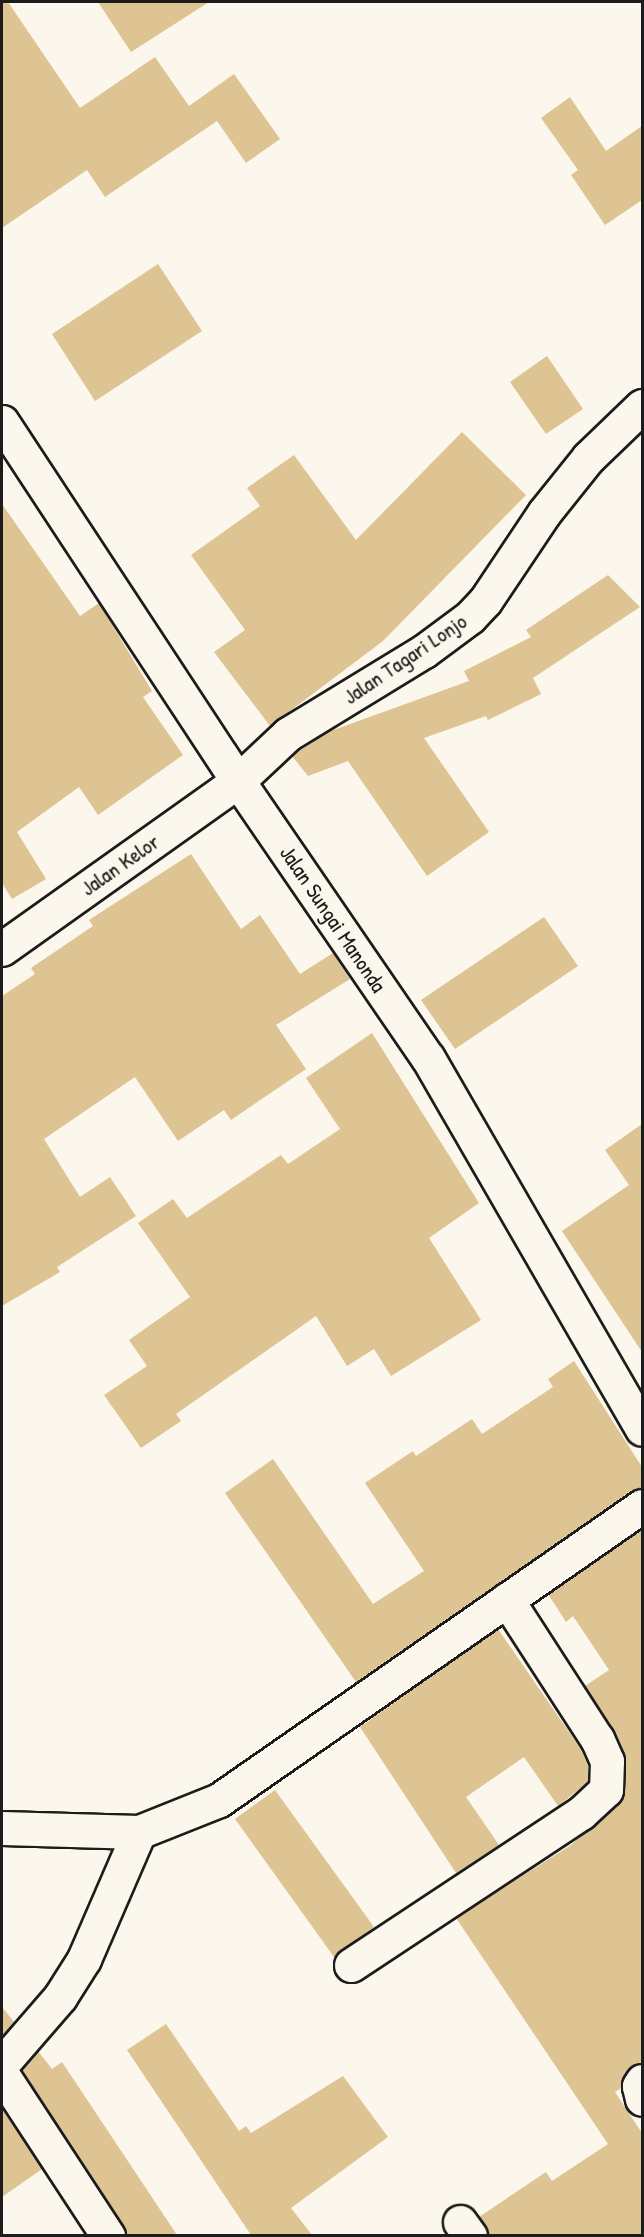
<!DOCTYPE html>
<style>
body{margin:0}
#map{position:relative;width:644px;height:2237px;overflow:hidden;background:#fbf7ec;font-family:"Patrick Hand",sans-serif}
div>[style]{position:absolute}
.building>*{inset:0;background:#dec393}
.roads{filter:drop-shadow(2px 0 #1c1c1c) drop-shadow(-2px 0 #1c1c1c) drop-shadow(0 2px #1c1c1c) drop-shadow(0 -2px #1c1c1c)}
.street>*{height:33px;margin:-16.5px;padding:0 16.5px;transform-origin:16.5px;border-radius:16.5px;background:#fbf7ec}
.secondary>*{height:33px;margin:-16.5px;padding:0 16.5px;transform-origin:16.5px;border-radius:16.5px;background:#fbf7ec}
span{translate:-50% -50%;white-space:nowrap;text-align:center;line-height:1.15;-webkit-text-stroke:5px #fbf7ec;paint-order:stroke}
.street-label{font-size:22px;color:#1c1c1c}
.frame{position:absolute;inset:0;border:3px solid #1c1c1c;pointer-events:none}
</style>
<div id="map">
<div class="building">
<div style="clip-path:polygon(2px 2px,8px 2px,80px 108px,155px 57px,189px 106px,234px 74px,280px 139px,246px 163px,217px 121px,105px 197px,87px 170px,2px 228px)"></div>
<div style="clip-path:polygon(98px 2px,209px 2px,131px 52px)"></div>
<div style="clip-path:polygon(570px 97px,606px 151px,642px 126px,642px 200px,605px 225px,571px 175px,578px 170px,541px 118px)"></div>
<div style="clip-path:polygon(158px 264px,202px 331px,95px 401px,52px 334px)"></div>
<div style="clip-path:polygon(547px 356px,583px 409px,546px 434px,510px 382px)"></div>
<div style="clip-path:polygon(462px 432px,526px 495px,383px 641px,270px 726px,214px 652px,245px 630px,191px 555px,260px 506px,247px 488px,294px 455px,356px 540px)"></div>
<div style="clip-path:polygon(2px 504px,80px 616px,99px 603px,152px 691px,143px 697px,183px 755px,98px 815px,79px 787px,17px 832px,46px 879px,12px 899px,2px 883px)"></div>
<div style="clip-path:polygon(608px 575px,640px 607px,533px 678px,541px 694px,488px 720px,486px 716px,424px 738px,489px 832px,427px 876px,348px 761px,308px 776px,292px 756px,328px 732px,469px 681px,464px 671px,531px 637px,526px 630px)"></div>
<div style="clip-path:polygon(191px 854px,241px 929px,260px 915px,300px 974px,333px 953px,350px 979px,276px 1025px,306px 1069px,231px 1120px,224px 1110px,178px 1141px,135px 1077px,44px 1139px,80px 1197px,110px 1177px,136px 1216px,57px 1267px,60px 1272px,2px 1306px,2px 996px,35px 974px,31px 968px,93px 926px,89px 920px)"></div>
<div style="clip-path:polygon(544px 917px,578px 966px,455px 1049px,421px 1000px)"></div>
<div style="clip-path:polygon(372px 1033px,479px 1203px,429px 1238px,481px 1320px,391px 1376px,374px 1349px,347px 1366px,316px 1316px,176px 1414px,181px 1421px,141px 1448px,104px 1395px,147px 1366px,129px 1340px,190px 1297px,138px 1223px,173px 1199px,187px 1218px,281px 1155px,288px 1164px,340px 1129px,306px 1078px)"></div>
<div style="clip-path:polygon(642px 1124px,642px 1352px,562px 1231px,629px 1185px,605px 1150px)"></div>
<div style="clip-path:polygon(574px 1361px,642px 1467px,642px 1488px,631px 1491px,356px 1682px,225px 1493px,273px 1459px,373px 1604px,424px 1571px,365px 1483px,413px 1451px,416px 1456px,472px 1419px,482px 1434px,553px 1387px,548px 1379px)"></div>
<div style="clip-path:polygon(642px 1528px,642px 2062px,626px 2071px,621px 2088px,615px 2092px,642px 2133px,642px 2235px,489px 2235px,479px 2217px,546px 2172px,552px 2181px,608px 2144px,456px 1918px,571px 1845px,623px 1798px,624px 1753px,585px 1686px,609px 1670px,573px 1616px,566px 1622px,548px 1594px)"></div>
<div style="clip-path:polygon(498px 1629px,580px 1748px,588px 1765px,588px 1782px,558px 1806px,524px 1757px,466px 1797px,499px 1845px,456px 1873px,360px 1727px)"></div>
<div style="clip-path:polygon(275px 1790px,374px 1927px,334px 1957px,235px 1819px)"></div>
<div style="clip-path:polygon(2px 2007px,14px 2022px,2px 2036px)"></div>
<div style="clip-path:polygon(166px 2024px,239px 2131px,246px 2126px,251px 2133px,343px 2076px,388px 2137px,291px 2208px,312px 2235px,251px 2235px,127px 2050px)"></div>
<div style="clip-path:polygon(38px 2051px,52px 2069px,62px 2062px,177px 2235px,127px 2235px,22px 2070px)"></div>
<div style="clip-path:polygon(2px 2107px,42px 2169px,2px 2197px)"></div>
</div>
<div class="roads">
<div class="street">
<div style="left:642px;top:406px;width:75px;rotate:136.1deg"></div>
<div style="left:588px;top:458px;width:70px;rotate:128.7deg"></div>
<div style="left:544px;top:513px;width:106px;rotate:123.8deg"></div>
<div style="left:485px;top:601px;width:22px;rotate:133deg"></div>
<div style="left:470px;top:617px;width:57px;rotate:143.5deg"></div>
<div style="left:424px;top:651px;width:159px;rotate:148.6deg"></div>
<div style="left:288px;top:734px;width:69px;rotate:136.8deg"></div>
<div style="left:238px;top:781px;width:336px;rotate:55.6deg"></div>
<div style="left:428px;top:1058px;width:428px;rotate:60deg"></div>
<div style="left:2px;top:1828px;width:137px;rotate:1.7deg"></div>
<div style="left:139px;top:1832px;width:86px;rotate:-21.8deg"></div>
<div style="left:219px;top:1800px;width:515px;rotate:-34.8deg"></div>
<div style="left:351px;top:1965px;width:276px;rotate:-33.5deg"></div>
<div style="left:581px;top:1813px;width:34px;rotate:-43deg"></div>
<div style="left:606px;top:1790px;width:29px;rotate:-88deg"></div>
<div style="left:607px;top:1761px;width:24px;rotate:-114deg"></div>
<div style="left:597px;top:1739px;width:166px;rotate:-122.9deg"></div>
<div style="left:2px;top:2064px;width:89px;rotate:-49.1deg"></div>
<div style="left:60px;top:1997px;width:45px;rotate:-57.7deg"></div>
<div style="left:84px;top:1959px;width:138px;rotate:-66.6deg"></div>
<div style="left:2px;top:2074px;width:194px;rotate:56.8deg"></div>
<div style="left:642px;top:2081px;width:6px;rotate:121deg"></div>
<div style="left:639px;top:2086px;width:13px;rotate:77deg"></div>
<div style="left:460px;top:2222px;width:17px;rotate:54deg"></div>
</div>
<div class="secondary">
<div style="left:2px;top:422px;width:430px;rotate:56.7deg"></div>
<div style="left:238px;top:781px;width:290px;rotate:144.6deg"></div>
</div>
</div>
<div class="street-label">
<span style="left:405px;top:659px;rotate:-34deg">Jalan Tagari Lonjo</span>
<span style="left:120px;top:865px;rotate:-35deg">Jalan Kelor</span>
<span style="left:333px;top:919px;rotate:56deg">Jalan Sungai Manonda</span>
</div>
<div class="frame"></div>
</div>
